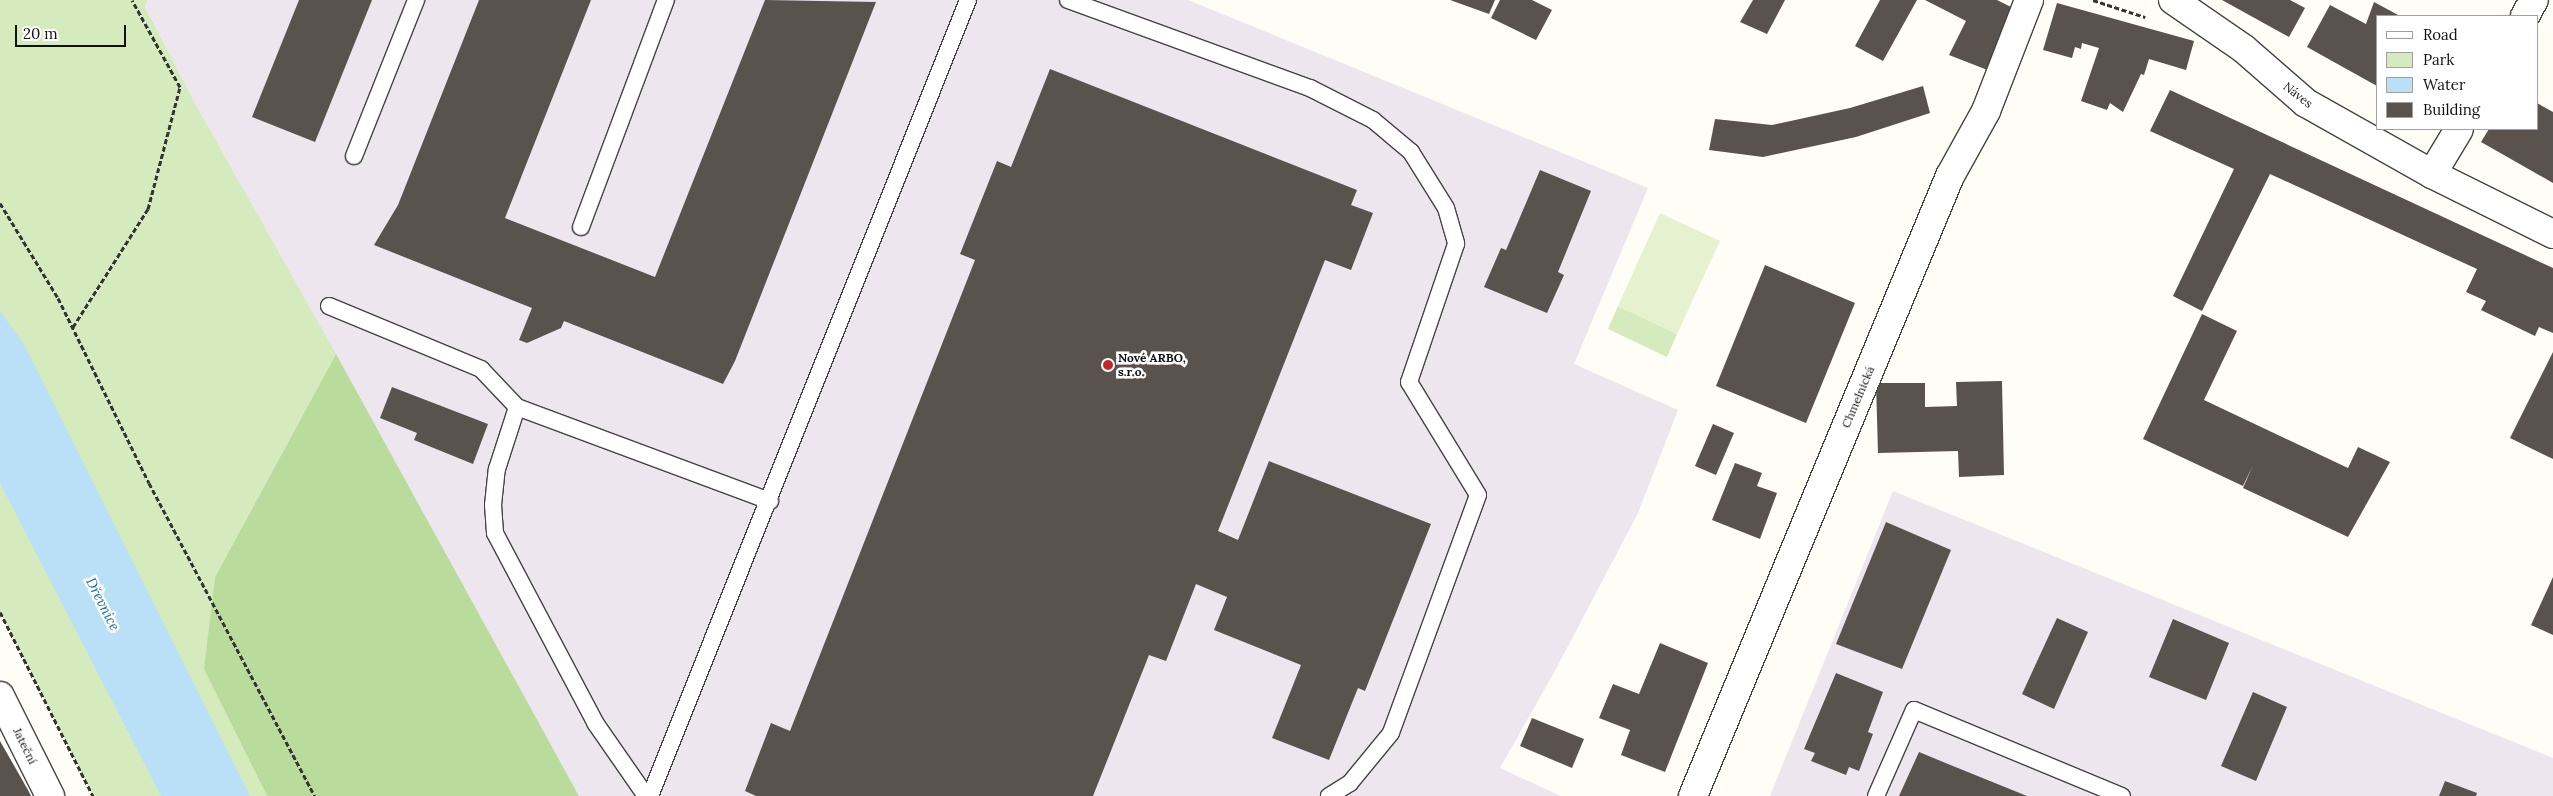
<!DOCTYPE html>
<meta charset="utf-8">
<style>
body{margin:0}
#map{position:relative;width:2553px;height:796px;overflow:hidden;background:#fffdf5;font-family:Lora,serif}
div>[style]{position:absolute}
.industrial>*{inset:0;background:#eee6ef}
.green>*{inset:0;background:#d5ebbd}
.forest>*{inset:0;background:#b9dc9c}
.pitch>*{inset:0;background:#e6f2cf}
.water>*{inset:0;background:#b9e0f7}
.building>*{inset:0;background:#5a524d}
.path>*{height:3px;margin-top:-1.5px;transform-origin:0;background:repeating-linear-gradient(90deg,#333 0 5px,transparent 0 7.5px)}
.roads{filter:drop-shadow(1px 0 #444) drop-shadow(-1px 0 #444) drop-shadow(0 1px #444) drop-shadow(0 -1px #444)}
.lane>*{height:16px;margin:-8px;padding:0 8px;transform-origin:8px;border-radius:8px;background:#fff}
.street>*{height:28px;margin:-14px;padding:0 14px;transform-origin:14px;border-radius:14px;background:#fff}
.dots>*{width:14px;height:14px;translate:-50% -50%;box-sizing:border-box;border:2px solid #fff;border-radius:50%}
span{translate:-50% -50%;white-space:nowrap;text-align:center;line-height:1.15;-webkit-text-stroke:5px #fff;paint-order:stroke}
.street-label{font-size:12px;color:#111}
.poi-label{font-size:12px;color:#111;font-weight:700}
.left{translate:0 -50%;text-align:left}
.water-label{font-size:14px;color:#1768a6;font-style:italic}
.legend{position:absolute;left:2376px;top:15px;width:162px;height:115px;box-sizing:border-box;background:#fff;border:1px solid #a0a0a0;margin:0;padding:6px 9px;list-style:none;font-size:15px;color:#111}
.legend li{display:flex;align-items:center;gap:10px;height:25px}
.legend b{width:25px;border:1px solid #a0a0a0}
.scale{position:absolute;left:15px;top:25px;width:111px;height:22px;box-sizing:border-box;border:2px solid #111;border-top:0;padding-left:6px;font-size:15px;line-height:18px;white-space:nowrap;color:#111;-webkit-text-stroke:4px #fff;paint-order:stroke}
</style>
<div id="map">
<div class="industrial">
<div style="clip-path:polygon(148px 0,1188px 0,1648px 188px,1574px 364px,1678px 410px,1638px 513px,1556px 669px,1500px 768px,1561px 796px,579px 796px,201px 114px,145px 7px)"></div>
<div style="clip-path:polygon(1893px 491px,2553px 758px,2553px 796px,1770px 796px)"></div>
</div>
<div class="green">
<div style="clip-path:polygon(0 0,148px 0,145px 7px,201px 114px,336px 354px,215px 577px,205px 669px,267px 796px,93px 796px,0 612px)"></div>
<div style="clip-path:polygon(1618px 306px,1677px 334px,1667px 357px,1608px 329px)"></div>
</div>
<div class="forest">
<div style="clip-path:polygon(336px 354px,579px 796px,267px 796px,204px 669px,215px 577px)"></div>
</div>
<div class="pitch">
<div style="clip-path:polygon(1660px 213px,1720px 241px,1677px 334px,1618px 306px)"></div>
</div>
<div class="water">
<div style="clip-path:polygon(0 311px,25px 346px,250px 796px,161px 796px,0 483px)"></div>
</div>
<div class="building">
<div style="clip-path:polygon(299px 0,372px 0,315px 142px,252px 117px)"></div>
<div style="clip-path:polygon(479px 0,591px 0,505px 218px,655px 277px,765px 0,876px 2px,735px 361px,723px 384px,564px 321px,561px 328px,527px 343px,519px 340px,532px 308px,374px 245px,398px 205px)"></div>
<div style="clip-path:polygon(1450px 0,1495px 0,1489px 14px)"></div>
<div style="clip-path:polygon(1500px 0,1532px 0,1552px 10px,1536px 40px,1491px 18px)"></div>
<div style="clip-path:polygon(1753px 0,1785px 0,1767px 34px,1740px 22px)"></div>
<div style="clip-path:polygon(1880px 0,1917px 0,1883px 61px,1855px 46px)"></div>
<div style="clip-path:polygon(1925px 0,1997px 0,2017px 10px,1990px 71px,1949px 55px,1966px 21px)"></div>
<div style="clip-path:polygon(2222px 0,2290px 0,2305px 8px,2289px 37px)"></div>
<div style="clip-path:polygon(2374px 2px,2400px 16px,2377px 16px,2377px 86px,2307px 47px,2330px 5px,2366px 24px)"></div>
<div style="clip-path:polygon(2057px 3px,2194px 41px,2186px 70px,2149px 59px,2144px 75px,2141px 74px,2123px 112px,2110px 103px,2107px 110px,2081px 101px,2099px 48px,2082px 43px,2081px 49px,2075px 47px,2072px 58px,2043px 50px)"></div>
<div style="clip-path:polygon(1050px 69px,1357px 190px,1351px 205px,1373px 213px,1351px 270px,1325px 260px,1218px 531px,1238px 540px,1269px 461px,1431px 524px,1365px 691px,1358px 688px,1329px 760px,1272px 738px,1301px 665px,1214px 630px,1227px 597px,1196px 584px,1166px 661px,1149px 655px,1093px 796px,756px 796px,745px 791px,771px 723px,790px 731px,975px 260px,960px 254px,997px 161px,1011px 167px)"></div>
<div style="clip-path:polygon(1923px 86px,1930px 113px,1856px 137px,1763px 157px,1709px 150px,1715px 119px,1772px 125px,1850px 108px)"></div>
<div style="clip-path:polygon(2170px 90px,2553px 268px,2553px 333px,2539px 327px,2535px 336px,2481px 310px,2486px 301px,2466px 292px,2477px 269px,2270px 174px,2202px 311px,2173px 296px,2234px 169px,2150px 131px)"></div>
<div style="clip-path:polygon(2537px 103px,2553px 112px,2553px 183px,2481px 142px,2489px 129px,2537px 129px)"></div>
<div style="clip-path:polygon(1540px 170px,1591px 191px,1558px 272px,1564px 275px,1547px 313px,1484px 287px,1501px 248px,1506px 250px)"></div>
<div style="clip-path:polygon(1765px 265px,1855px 303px,1806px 423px,1716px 386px)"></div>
<div style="clip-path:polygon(2202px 314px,2237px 331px,2204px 400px,2348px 468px,2358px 447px,2390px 462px,2348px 537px,2243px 488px,2253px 465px,2243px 486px,2143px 439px)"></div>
<div style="clip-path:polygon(2553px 352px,2553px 459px,2510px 438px)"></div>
<div style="clip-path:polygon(2002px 381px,2004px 475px,1959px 477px,1958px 451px,1878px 453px,1876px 383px,1925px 383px,1925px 407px,1957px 406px,1956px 382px)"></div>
<div style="clip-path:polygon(392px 387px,488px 424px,473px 464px,414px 440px,417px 433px,380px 418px)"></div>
<div style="clip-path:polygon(1713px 424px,1734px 433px,1716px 475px,1695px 466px)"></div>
<div style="clip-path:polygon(1735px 463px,1762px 473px,1757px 486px,1777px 493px,1760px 539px,1712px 520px)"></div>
<div style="clip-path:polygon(1886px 522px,1951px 550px,1902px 669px,1836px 644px)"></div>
<div style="clip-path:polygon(2553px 577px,2553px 635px,2531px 625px)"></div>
<div style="clip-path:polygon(2057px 618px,2088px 632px,2054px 709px,2022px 694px)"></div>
<div style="clip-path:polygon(2173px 619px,2229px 643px,2206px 700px,2149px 677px)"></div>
<div style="clip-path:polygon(1660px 643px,1708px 663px,1665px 772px,1621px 755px,1630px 730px,1599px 718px,1613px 684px,1639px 694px)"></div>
<div style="clip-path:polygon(1836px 673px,1883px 692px,1868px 732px,1873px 734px,1859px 771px,1849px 767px,1846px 775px,1811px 761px,1815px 753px,1804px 749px)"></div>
<div style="clip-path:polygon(2253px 692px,2287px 707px,2256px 781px,2221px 766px)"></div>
<div style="clip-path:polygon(1532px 718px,1584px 739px,1572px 768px,1520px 746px)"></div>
<div style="clip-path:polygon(0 741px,28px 790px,31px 796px,0 796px)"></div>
<div style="clip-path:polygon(1919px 752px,1948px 764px,2027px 796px,1899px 796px)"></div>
<div style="clip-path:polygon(2445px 781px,2477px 793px,2476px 796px,2439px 796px)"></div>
</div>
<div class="path">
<div style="left:2093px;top:0;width:55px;rotate:18.1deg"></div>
<div style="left:0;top:203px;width:111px;rotate:58.6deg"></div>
<div style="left:58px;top:298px;width:206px;rotate:63.8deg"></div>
<div style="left:149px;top:483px;width:354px;rotate:62.1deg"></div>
<div style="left:73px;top:327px;width:140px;rotate:-57.6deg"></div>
<div style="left:148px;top:209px;width:126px;rotate:-75.3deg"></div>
<div style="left:180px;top:87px;width:99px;rotate:-118.9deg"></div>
<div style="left:0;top:612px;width:206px;rotate:63.2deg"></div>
</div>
<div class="roads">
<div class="lane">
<div style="left:1068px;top:0;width:258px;rotate:20deg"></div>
<div style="left:1310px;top:88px;width:71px;rotate:26.9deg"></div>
<div style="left:1373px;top:120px;width:50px;rotate:40.1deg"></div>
<div style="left:1411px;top:152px;width:66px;rotate:58deg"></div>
<div style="left:1446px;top:208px;width:37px;rotate:74deg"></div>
<div style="left:1456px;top:244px;width:146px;rotate:108.8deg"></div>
<div style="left:1409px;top:382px;width:132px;rotate:58.6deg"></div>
<div style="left:1478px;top:495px;width:253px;rotate:110.1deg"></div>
<div style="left:1391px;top:733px;width:65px;rotate:129.4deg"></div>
<div style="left:1350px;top:783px;width:25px;rotate:148deg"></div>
<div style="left:354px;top:156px;width:168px;rotate:-68.3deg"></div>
<div style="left:581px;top:227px;width:242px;rotate:-69.5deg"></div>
<div style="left:329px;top:306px;width:165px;rotate:22.5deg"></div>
<div style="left:481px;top:369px;width:52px;rotate:46.5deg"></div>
<div style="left:646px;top:796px;width:88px;rotate:-124.8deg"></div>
<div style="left:596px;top:724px;width:216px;rotate:-117.9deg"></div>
<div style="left:495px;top:533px;width:28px;rotate:-94deg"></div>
<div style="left:493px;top:505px;width:36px;rotate:-84deg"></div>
<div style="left:497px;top:469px;width:65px;rotate:-72.1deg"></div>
<div style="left:517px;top:407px;width:270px;rotate:20.4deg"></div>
<div style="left:650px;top:796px;width:857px;rotate:-68.22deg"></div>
<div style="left:1876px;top:796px;width:94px;rotate:-66.2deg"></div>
<div style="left:1914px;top:710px;width:225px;rotate:22.5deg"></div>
</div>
<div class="street">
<div style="left:2173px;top:0;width:86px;rotate:34.6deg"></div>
<div style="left:2244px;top:49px;width:82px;rotate:41.1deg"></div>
<div style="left:2306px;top:103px;width:145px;rotate:29.4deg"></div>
<div style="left:2432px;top:174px;width:135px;rotate:26.4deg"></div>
<div style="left:2525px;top:16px;width:18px;rotate:-61deg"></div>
<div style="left:2432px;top:174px;width:52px;rotate:-59deg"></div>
<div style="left:0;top:696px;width:112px;rotate:63.4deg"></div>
<div style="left:1693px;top:796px;width:671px;rotate:-67.49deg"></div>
<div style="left:1950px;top:176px;width:74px;rotate:-61deg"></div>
<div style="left:1986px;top:111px;width:119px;rotate:-68.8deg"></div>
</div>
</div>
<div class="dots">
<div style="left:1108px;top:365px;background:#c4262e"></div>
</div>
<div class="street-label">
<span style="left:2298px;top:95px;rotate:38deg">Náves</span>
<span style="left:1858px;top:397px;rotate:-67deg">Chmelnická</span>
<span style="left:25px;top:746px;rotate:64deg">Jateční</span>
</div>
<div class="poi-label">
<span class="left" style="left:1118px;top:365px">Nové ARBO,<br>s.r.o.</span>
</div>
<div class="water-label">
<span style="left:103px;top:604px;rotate:63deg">Dřevnice</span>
</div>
<ul class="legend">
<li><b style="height:6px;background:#fff"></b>Road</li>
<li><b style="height:14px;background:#d5ebbd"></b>Park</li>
<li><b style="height:14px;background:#b9e0f7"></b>Water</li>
<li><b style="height:14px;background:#5a524d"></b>Building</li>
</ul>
<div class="scale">20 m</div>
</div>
